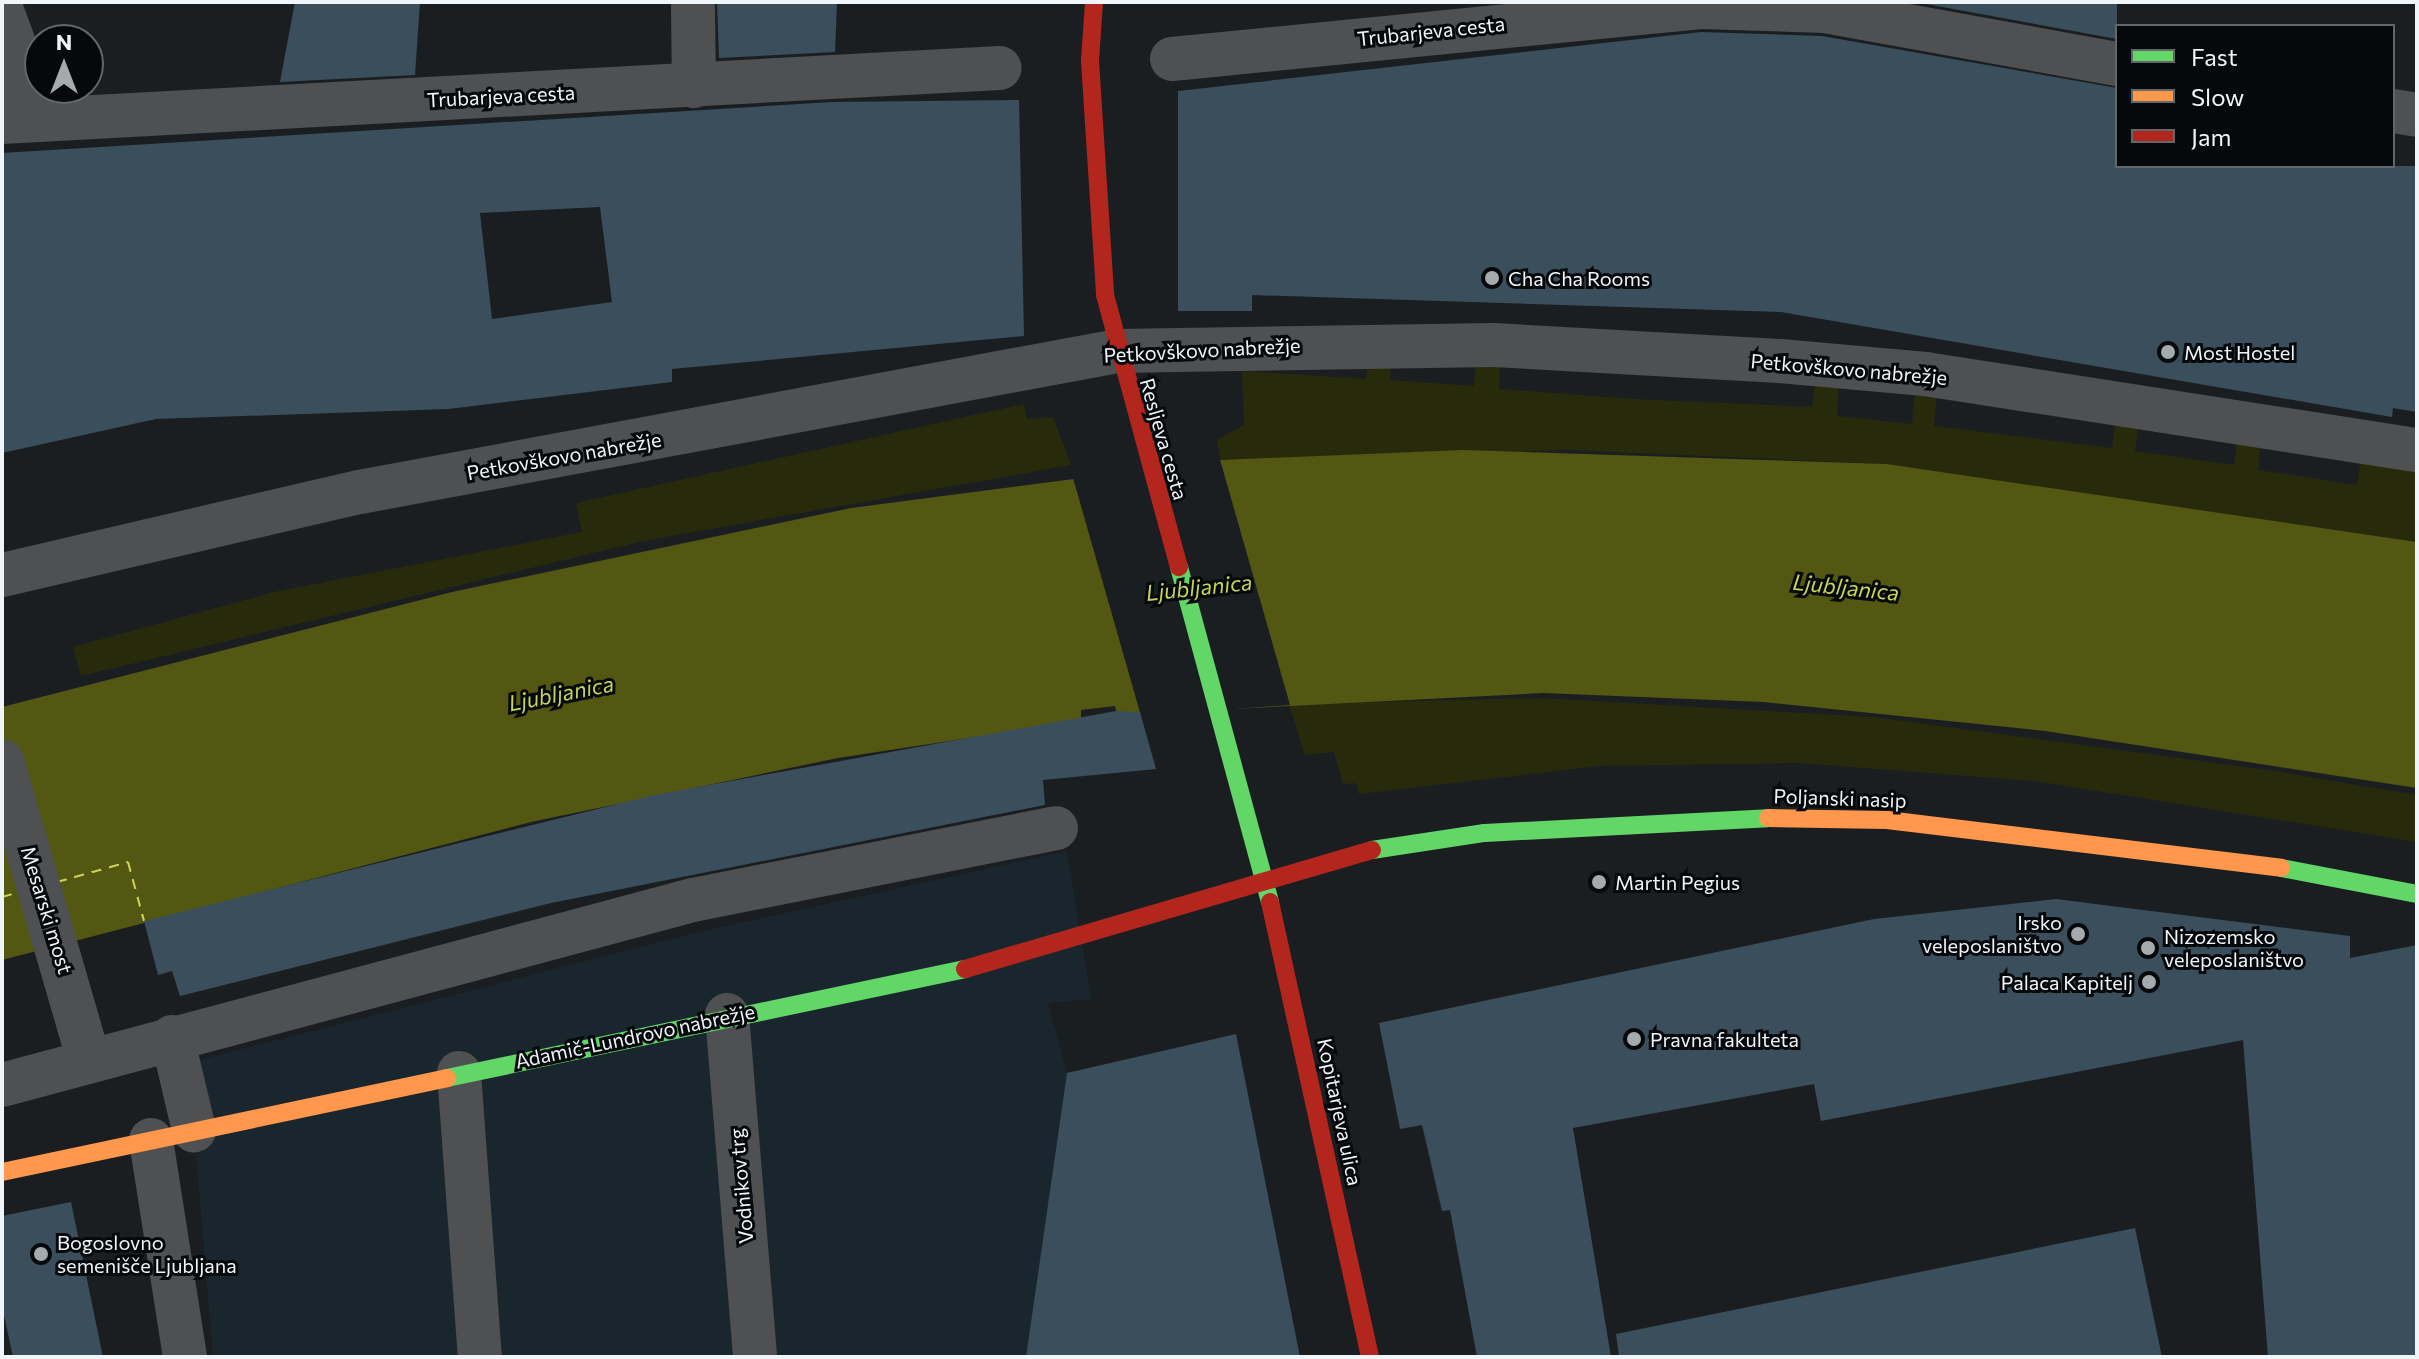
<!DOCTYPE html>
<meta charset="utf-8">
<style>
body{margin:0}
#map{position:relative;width:2419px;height:1359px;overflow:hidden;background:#1b1e21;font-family:Commissioner,sans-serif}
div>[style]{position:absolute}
.built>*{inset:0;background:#19262e}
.green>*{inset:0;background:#282b0b}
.water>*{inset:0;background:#535712}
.pier>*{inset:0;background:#1b1e21}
.ferry>*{height:2px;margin-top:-1px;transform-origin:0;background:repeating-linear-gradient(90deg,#c9d457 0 10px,transparent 0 18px)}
.building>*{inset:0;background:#3a4f5b}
.street>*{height:44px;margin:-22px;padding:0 22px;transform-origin:22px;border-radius:22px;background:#4e5051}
.fast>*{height:18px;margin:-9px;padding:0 9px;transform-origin:9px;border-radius:9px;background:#63d668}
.slow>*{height:18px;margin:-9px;padding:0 9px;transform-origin:9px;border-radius:9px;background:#ff974d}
.jam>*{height:18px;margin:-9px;padding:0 9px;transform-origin:9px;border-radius:9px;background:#b3261e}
.dots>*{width:22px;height:22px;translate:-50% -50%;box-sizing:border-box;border:4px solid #06090b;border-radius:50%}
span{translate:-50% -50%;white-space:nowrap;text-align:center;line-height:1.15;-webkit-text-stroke:6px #06090b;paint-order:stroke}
.street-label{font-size:20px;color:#eff5f8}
.poi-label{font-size:20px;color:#eff5f8}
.left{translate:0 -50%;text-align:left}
.right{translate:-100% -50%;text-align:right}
.water-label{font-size:22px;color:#c9d457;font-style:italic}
.frame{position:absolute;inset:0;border:4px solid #eff5f8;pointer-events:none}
.legend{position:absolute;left:2115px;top:24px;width:280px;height:144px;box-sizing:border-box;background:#06090b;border:2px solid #63676a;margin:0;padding:10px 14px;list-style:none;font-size:24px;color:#eff5f8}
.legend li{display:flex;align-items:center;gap:16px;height:40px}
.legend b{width:40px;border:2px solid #63676a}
.north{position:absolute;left:24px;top:24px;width:80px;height:80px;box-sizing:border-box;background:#06090b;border:2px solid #63676a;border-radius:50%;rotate:0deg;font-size:22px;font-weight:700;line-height:32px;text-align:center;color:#eff5f8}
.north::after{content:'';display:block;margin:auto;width:28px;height:36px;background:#a5aaad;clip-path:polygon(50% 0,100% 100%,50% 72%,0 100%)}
</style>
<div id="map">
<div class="built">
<div style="clip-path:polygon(1067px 851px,1091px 999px,1048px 1003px,1067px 1073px,1026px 1357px,213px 1357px,194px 1130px,180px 1065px,699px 932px)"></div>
</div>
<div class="green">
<div style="clip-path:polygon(1369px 358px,1391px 358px,1390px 380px,1474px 386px,1476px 358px,1500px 360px,1499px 389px,1633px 399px,1812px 407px,1816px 378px,1839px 380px,1837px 416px,1912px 424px,1915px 389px,1937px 392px,1934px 426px,2112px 448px,2116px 418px,2139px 422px,2135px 451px,2234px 465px,2238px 438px,2261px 443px,2258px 470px,2357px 485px,2361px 459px,2417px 468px,2417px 542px,1887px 464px,1567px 450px,1220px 460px,1217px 440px,1244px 425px,1242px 371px,1366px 379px)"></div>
<div style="clip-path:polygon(1024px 404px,1027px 419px,1053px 417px,1071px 465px,643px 541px,81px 676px,73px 647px,274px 592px,582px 532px,576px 503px)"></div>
<div style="clip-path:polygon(1541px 698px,1874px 717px,2268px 770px,2417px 795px,2417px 842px,2035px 781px,1800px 763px,1598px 766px,1359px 794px,1356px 783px,1343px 784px,1334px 752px,1305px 755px,1289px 704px)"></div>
</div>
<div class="water">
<div style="clip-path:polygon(1463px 450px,1887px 464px,2417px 542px,2417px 788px,2045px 731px,1763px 702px,1543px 693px,1117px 715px,1115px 706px,1081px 710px,1081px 721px,838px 758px,531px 822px,2px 960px,2px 707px,452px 592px,851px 508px,1220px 460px)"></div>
</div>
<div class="pier">
<div style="clip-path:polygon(1219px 456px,1290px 705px,1141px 716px,1071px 471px)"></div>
</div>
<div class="ferry">
<div style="left:57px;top:882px;width:74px;rotate:-15.7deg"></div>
<div style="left:128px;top:862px;width:61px;rotate:74.8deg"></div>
<div style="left:2px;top:897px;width:15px;rotate:-16deg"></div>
</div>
<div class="building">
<div style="clip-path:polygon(295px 2px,420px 2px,415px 75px,280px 82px)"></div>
<div style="clip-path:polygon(717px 2px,837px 2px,835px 52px,719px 58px)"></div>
<div style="clip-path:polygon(1915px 2px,2117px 2px,2117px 39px)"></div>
<div style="clip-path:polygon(1701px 32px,1822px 36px,2117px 88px,2117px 166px,2417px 166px,2417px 412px,2393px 408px,2392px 417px,1781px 312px,1252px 295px,1252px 311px,1178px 311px,1178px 91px)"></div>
<div style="clip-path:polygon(evenodd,1019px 100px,1024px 336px,672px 369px,672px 382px,448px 409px,156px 419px,2px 453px,2px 153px,832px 102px,1019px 100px,600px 207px,612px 302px,492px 319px,480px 213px,600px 207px)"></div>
<div style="clip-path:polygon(1116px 711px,1140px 712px,1156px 769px,1043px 780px,1045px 805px,551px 903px,180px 996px,172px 971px,158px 975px,144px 921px,654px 795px)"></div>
<div style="clip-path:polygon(2056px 899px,2350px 936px,2350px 958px,2417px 945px,2417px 1357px,2268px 1357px,2243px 1040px,1821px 1121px,1814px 1084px,1573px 1128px,1611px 1357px,1477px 1357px,1450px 1210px,1442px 1211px,1422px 1125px,1400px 1129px,1379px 1023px,1874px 919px)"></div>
<div style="clip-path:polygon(1236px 1034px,1300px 1357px,1026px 1357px,1067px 1073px)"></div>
<div style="clip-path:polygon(71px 1202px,103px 1357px,13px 1357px,2px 1306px,2px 1216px)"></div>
<div style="clip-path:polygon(2135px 1228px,2162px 1357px,1619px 1357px,1616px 1334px)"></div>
</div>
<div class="street">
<div style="left:693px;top:7px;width:79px;rotate:89.3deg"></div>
<div style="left:2px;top:11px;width:55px;rotate:69.9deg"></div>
<div style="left:21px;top:63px;width:57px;rotate:81.9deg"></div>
<div style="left:1172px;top:59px;width:531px;rotate:-5.62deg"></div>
<div style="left:1700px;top:7px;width:125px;rotate:1.8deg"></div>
<div style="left:1825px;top:11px;width:297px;rotate:10.3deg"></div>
<div style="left:2393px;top:111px;width:24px;rotate:9deg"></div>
<div style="left:2px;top:122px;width:999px;rotate:-3.1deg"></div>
<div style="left:2px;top:575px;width:367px;rotate:-13.1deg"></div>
<div style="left:360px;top:492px;width:770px;rotate:-10.55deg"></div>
<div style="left:1117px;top:351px;width:377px;rotate:-0.9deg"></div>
<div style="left:1494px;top:345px;width:286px;rotate:3.2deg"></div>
<div style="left:1780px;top:361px;width:146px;rotate:5.1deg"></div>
<div style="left:1925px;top:374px;width:498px;rotate:8.8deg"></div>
<div style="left:2px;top:761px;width:312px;rotate:73.8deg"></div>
<div style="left:727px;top:1015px;width:343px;rotate:85.3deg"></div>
<div style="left:172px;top:1037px;width:96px;rotate:76.7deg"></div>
<div style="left:459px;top:1073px;width:285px;rotate:85.8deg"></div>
<div style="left:2px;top:1085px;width:715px;rotate:-14.99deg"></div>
<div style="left:693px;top:900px;width:370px;rotate:-11.2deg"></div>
<div style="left:151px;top:1140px;width:220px;rotate:81.1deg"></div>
</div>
<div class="fast">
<div style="left:1179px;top:567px;width:347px;rotate:74.8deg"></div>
<div style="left:1372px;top:850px;width:114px;rotate:-8.6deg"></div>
<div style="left:1485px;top:833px;width:283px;rotate:-3deg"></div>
<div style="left:2281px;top:868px;width:138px;rotate:10.8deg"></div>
<div style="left:447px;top:1078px;width:529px;rotate:-11.88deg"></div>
</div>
<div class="slow">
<div style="left:1768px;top:818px;width:119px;rotate:1deg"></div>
<div style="left:1887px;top:820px;width:397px;rotate:6.9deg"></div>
<div style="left:2px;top:1172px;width:455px;rotate:-11.9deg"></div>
</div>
<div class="jam">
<div style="left:1094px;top:2px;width:59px;rotate:93.9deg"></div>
<div style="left:1090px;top:61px;width:234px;rotate:86.3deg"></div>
<div style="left:1105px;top:295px;width:282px;rotate:74.8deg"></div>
<div style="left:1270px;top:902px;width:466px;rotate:77.6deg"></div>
<div style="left:965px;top:969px;width:424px;rotate:-16.3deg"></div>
</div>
<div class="dots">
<div style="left:1492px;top:278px;background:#a5aaad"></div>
<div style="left:2168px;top:352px;background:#a5aaad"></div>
<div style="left:1599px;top:882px;background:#a5aaad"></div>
<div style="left:2078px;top:934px;background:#a5aaad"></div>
<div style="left:2148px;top:948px;background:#a5aaad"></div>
<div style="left:2149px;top:982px;background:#a5aaad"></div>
<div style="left:1634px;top:1039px;background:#a5aaad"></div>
<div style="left:41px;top:1254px;background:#a5aaad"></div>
</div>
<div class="street-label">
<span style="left:1431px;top:31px;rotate:-6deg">Trubarjeva cesta</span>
<span style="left:501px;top:96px;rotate:-3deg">Trubarjeva cesta</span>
<span style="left:1202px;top:350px;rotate:-3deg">Petkovškovo nabrežje</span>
<span style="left:1849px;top:369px;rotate:5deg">Petkovškovo nabrežje</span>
<span style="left:1164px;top:439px;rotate:74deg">Resljeva cesta</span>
<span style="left:564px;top:456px;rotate:-10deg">Petkovškovo nabrežje</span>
<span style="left:1840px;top:798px;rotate:2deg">Poljanski nasip</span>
<span style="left:47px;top:910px;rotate:73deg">Mesarski most</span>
<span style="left:635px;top:1036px;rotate:-12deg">Adamič-Lundrovo nabrežje</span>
<span style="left:1340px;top:1112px;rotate:78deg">Kopitarjeva ulica</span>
<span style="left:741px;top:1186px;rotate:-95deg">Vodnikov trg</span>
</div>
<div class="poi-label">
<span class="left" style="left:1508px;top:278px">Cha Cha Rooms</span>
<span class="left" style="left:2184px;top:352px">Most Hostel</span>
<span class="left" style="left:1615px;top:882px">Martin Pegius</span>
<span class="right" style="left:2062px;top:934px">Irsko<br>veleposlaništvo</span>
<span class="left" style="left:2164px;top:948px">Nizozemsko<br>veleposlaništvo</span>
<span class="right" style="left:2133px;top:982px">Palaca Kapitelj</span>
<span class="left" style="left:1650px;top:1039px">Pravna fakulteta</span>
<span class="left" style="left:57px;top:1254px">Bogoslovno<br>semenišče Ljubljana</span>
</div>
<div class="water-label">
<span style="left:1199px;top:587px;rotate:-6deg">Ljubljanica</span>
<span style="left:1846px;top:587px;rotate:6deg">Ljubljanica</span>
<span style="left:561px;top:693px;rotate:-11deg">Ljubljanica</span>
</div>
<div class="frame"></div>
<ul class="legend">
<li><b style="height:10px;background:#63d668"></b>Fast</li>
<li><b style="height:10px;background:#ff974d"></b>Slow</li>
<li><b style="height:10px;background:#b3261e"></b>Jam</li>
</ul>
<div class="north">N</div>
</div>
